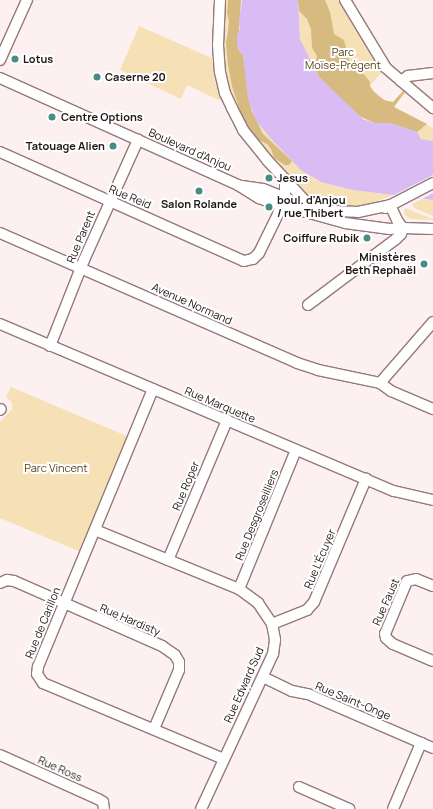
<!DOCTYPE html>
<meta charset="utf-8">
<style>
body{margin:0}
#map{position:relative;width:433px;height:809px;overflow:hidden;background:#fdf0f0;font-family:Manrope,sans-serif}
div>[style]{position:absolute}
.green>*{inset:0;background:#f6e1b6}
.forest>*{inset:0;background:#d6ba80}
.water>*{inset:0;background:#d9bcf3}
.pier>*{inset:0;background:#fdf0f0}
.roads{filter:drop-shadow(1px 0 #94797a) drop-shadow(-1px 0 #94797a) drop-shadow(0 1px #94797a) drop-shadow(0 -1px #94797a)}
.minor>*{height:10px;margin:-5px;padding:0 5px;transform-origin:5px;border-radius:5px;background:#fff}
.dots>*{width:11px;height:11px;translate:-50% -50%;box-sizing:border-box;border:2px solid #fff;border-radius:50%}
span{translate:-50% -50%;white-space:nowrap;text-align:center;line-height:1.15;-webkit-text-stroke:4px #fff;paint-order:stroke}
.park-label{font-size:11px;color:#584417}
.poi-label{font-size:11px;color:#201616;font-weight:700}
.left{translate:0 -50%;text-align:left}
.right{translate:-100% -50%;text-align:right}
.street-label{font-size:11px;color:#201616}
</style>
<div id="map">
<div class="green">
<div style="clip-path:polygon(225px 0,228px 0,227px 13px,229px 21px,226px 35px,243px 120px,232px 97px,226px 75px,224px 50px)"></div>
<div style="clip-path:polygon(298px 0,341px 0,384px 69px,370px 86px,378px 96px,389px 102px,393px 102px,403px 91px,405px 92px,394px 107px,433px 128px,433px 141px,421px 139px,418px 135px,398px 127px,312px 65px,300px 39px)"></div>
<div style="clip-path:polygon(139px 26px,214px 59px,225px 103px,187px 85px,181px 99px,120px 70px)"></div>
<div style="clip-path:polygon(256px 121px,263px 130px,298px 167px,316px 180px,353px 190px,393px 195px,368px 205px,354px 207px,331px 206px,313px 200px,256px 139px,261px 142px,263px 134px)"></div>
<div style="clip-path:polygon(422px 199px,433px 200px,433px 216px,414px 208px,412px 204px)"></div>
<div style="clip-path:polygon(405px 208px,433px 219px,433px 220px,410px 219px,404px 214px)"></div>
<div style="clip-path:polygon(11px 387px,129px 437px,81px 552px,0 518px,0 422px,12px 409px,12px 402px,6px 397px)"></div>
</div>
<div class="forest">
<div style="clip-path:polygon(228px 0,241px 0,238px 49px,243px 55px,251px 109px,263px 134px,292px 161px,289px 165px,285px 165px,274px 158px,271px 149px,267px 144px,256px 139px,243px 120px,232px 86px,228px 65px,226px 43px,229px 21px,227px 13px)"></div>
<div style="clip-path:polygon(298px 0,325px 0,330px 12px,334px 34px,344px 40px,349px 60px,363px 73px,370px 82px,370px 86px,373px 91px,384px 100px,393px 102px,403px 91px,405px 92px,394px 107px,427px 124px,417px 132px,390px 123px,374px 123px,357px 115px,318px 76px,314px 66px,317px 56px,312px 48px,311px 29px,307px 19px,299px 11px)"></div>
</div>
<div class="water">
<div style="clip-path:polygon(242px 0,298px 0,300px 39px,318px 76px,363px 119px,374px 123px,390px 123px,417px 132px,421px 139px,433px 141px,433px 200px,353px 190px,321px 182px,302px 171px,273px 141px,256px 121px,248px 99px,243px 55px,238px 49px,237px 43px,237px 35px,240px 29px,239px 22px)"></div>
</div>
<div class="pier">
<div style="clip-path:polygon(433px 175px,433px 193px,418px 201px,390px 197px)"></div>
</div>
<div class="roads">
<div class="minor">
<div style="left:220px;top:0;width:45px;rotate:92.5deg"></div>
<div style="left:218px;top:45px;width:27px;rotate:86deg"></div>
<div style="left:220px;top:72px;width:22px;rotate:77deg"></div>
<div style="left:225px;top:93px;width:17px;rotate:65deg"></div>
<div style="left:232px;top:108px;width:25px;rotate:63deg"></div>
<div style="left:243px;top:130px;width:38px;rotate:51deg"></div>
<div style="left:267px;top:160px;width:62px;rotate:47deg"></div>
<div style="left:345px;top:0;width:79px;rotate:58.9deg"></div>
<div style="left:386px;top:68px;width:62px;rotate:40.4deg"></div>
<div style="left:0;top:60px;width:66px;rotate:-65.8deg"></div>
<div style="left:0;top:78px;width:261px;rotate:24.2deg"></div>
<div style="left:238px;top:185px;width:25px;rotate:32deg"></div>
<div style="left:259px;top:198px;width:15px;rotate:20deg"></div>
<div style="left:273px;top:203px;width:75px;rotate:15.5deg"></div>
<div style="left:345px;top:223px;width:45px;rotate:7.6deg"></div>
<div style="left:390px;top:229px;width:13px;rotate:-4deg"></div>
<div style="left:403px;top:228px;width:30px;rotate:2deg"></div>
<div style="left:401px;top:81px;width:9px;rotate:-36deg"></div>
<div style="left:408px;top:76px;width:25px;rotate:-7deg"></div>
<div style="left:0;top:152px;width:267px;rotate:24.1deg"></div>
<div style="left:244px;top:261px;width:9px;rotate:-13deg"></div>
<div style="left:253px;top:259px;width:8px;rotate:-45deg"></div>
<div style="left:259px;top:253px;width:43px;rotate:-64deg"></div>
<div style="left:278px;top:214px;width:22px;rotate:-72deg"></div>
<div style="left:285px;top:193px;width:12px;rotate:-90deg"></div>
<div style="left:242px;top:186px;width:21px;rotate:8deg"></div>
<div style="left:263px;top:189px;width:32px;rotate:22deg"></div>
<div style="left:293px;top:201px;width:41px;rotate:14deg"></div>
<div style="left:333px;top:211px;width:25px;rotate:2deg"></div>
<div style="left:358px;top:212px;width:33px;rotate:-12deg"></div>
<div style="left:390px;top:205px;width:19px;rotate:65deg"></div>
<div style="left:398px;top:222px;width:8px;rotate:50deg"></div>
<div style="left:385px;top:208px;width:54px;rotate:-27.5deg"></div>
<div style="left:0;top:233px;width:324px;rotate:23.6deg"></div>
<div style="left:297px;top:363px;width:22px;rotate:18deg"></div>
<div style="left:318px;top:370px;width:63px;rotate:11.8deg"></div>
<div style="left:380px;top:383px;width:14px;rotate:36deg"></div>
<div style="left:391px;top:391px;width:46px;rotate:23.2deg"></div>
<div style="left:308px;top:305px;width:110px;rotate:-36.9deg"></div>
<div style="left:396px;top:239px;width:7px;rotate:-45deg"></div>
<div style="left:401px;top:234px;width:6px;rotate:-72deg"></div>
<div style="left:0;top:324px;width:428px;rotate:23deg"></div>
<div style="left:394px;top:491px;width:40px;rotate:13deg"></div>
<div style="left:50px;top:346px;width:92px;rotate:-68.4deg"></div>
<div style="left:84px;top:260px;width:132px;rotate:-65.8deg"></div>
<div style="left:380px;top:383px;width:81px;rotate:-49deg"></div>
<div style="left:153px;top:389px;width:301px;rotate:112.5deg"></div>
<div style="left:38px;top:667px;width:7px;rotate:98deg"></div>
<div style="left:37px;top:674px;width:11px;rotate:56deg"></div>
<div style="left:43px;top:683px;width:196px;rotate:22.8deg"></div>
<div style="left:0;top:410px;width:1px;rotate:-45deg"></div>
<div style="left:95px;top:530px;width:156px;rotate:22.3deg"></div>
<div style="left:239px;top:589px;width:24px;rotate:36deg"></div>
<div style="left:258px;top:603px;width:25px;rotate:56deg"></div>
<div style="left:272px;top:624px;width:16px;rotate:79deg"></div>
<div style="left:275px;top:640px;width:14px;rotate:98deg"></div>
<div style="left:273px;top:654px;width:171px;rotate:114.9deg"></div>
<div style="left:168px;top:560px;width:152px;rotate:-67.1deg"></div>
<div style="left:0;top:583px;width:8px;rotate:-23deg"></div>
<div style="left:7px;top:580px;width:7px;rotate:8deg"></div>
<div style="left:14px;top:581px;width:162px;rotate:23.7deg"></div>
<div style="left:162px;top:646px;width:16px;rotate:35deg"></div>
<div style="left:175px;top:655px;width:8px;rotate:60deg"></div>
<div style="left:179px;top:662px;width:8px;rotate:90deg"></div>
<div style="left:179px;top:670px;width:64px;rotate:113deg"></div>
<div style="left:433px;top:586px;width:18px;rotate:-158deg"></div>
<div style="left:416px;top:579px;width:9px;rotate:167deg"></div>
<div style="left:407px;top:581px;width:57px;rotate:112.5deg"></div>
<div style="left:385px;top:634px;width:4px;rotate:76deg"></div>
<div style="left:386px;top:638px;width:9px;rotate:41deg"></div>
<div style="left:393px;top:644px;width:43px;rotate:23deg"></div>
<div style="left:239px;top:589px;width:150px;rotate:-67.7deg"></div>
<div style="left:272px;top:624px;width:38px;rotate:-22deg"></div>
<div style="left:307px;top:610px;width:11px;rotate:-49deg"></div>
<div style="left:314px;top:602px;width:134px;rotate:-67.1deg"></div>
<div style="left:263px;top:677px;width:32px;rotate:26deg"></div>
<div style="left:292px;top:691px;width:16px;rotate:11deg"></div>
<div style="left:308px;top:694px;width:136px;rotate:23.4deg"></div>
<div style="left:0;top:755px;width:107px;rotate:24.2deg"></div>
<div style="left:98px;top:799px;width:6px;rotate:31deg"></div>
<div style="left:103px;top:802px;width:7px;rotate:82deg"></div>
<div style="left:299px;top:787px;width:55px;rotate:23.7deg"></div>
<div style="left:393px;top:809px;width:72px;rotate:-67deg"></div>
</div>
</div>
<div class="dots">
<div style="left:15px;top:59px;background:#478d86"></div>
<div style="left:97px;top:77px;background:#478d86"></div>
<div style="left:52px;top:117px;background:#478d86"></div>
<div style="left:113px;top:146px;background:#478d86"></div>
<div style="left:269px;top:178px;background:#478d86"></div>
<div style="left:199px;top:191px;background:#478d86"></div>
<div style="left:269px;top:207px;background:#478d86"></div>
<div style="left:367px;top:238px;background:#478d86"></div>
<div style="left:424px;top:264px;background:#478d86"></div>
</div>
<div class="park-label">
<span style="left:343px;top:59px">Parc<br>Moïse-Prégent</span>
<span style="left:56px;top:468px">Parc Vincent</span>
</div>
<div class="poi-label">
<span class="left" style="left:23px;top:59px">Lotus</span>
<span class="left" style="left:105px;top:77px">Caserne 20</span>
<span class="left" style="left:61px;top:117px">Centre Options</span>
<span class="right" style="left:105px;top:146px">Tatouage Alien</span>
<span class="left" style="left:277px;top:178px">Jesus</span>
<span class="left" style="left:277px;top:207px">boul. d'Anjou<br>/ rue Thibert</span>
<span style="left:199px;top:204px">Salon Rolande</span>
<span class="right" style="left:359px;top:238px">Coiffure Rubik</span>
<span class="right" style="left:416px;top:264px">Ministères<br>Beth Rephaël</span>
</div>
<div class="street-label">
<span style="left:190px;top:150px;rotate:24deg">Boulevard d'Anjou</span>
<span style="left:130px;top:197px;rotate:23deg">Rue Reid</span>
<span style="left:81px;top:237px;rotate:-67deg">Rue Parent</span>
<span style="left:192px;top:304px;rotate:24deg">Avenue Normand</span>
<span style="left:220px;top:405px;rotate:23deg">Rue Marquette</span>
<span style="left:186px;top:486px;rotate:-67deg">Rue Roper</span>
<span style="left:257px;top:515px;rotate:-68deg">Rue Desgroseilliers</span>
<span style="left:320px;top:559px;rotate:-67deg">Rue L'Écuyer</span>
<span style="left:386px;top:602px;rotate:-66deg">Rue Faust</span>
<span style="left:130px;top:620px;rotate:23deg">Rue Hardisty</span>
<span style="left:43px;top:623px;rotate:-68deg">Rue de Carillon</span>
<span style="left:244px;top:685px;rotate:-66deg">Rue Edward Sud</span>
<span style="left:353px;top:701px;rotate:23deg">Rue Saint-Onge</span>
<span style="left:60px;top:769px;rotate:24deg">Rue Ross</span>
</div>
</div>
